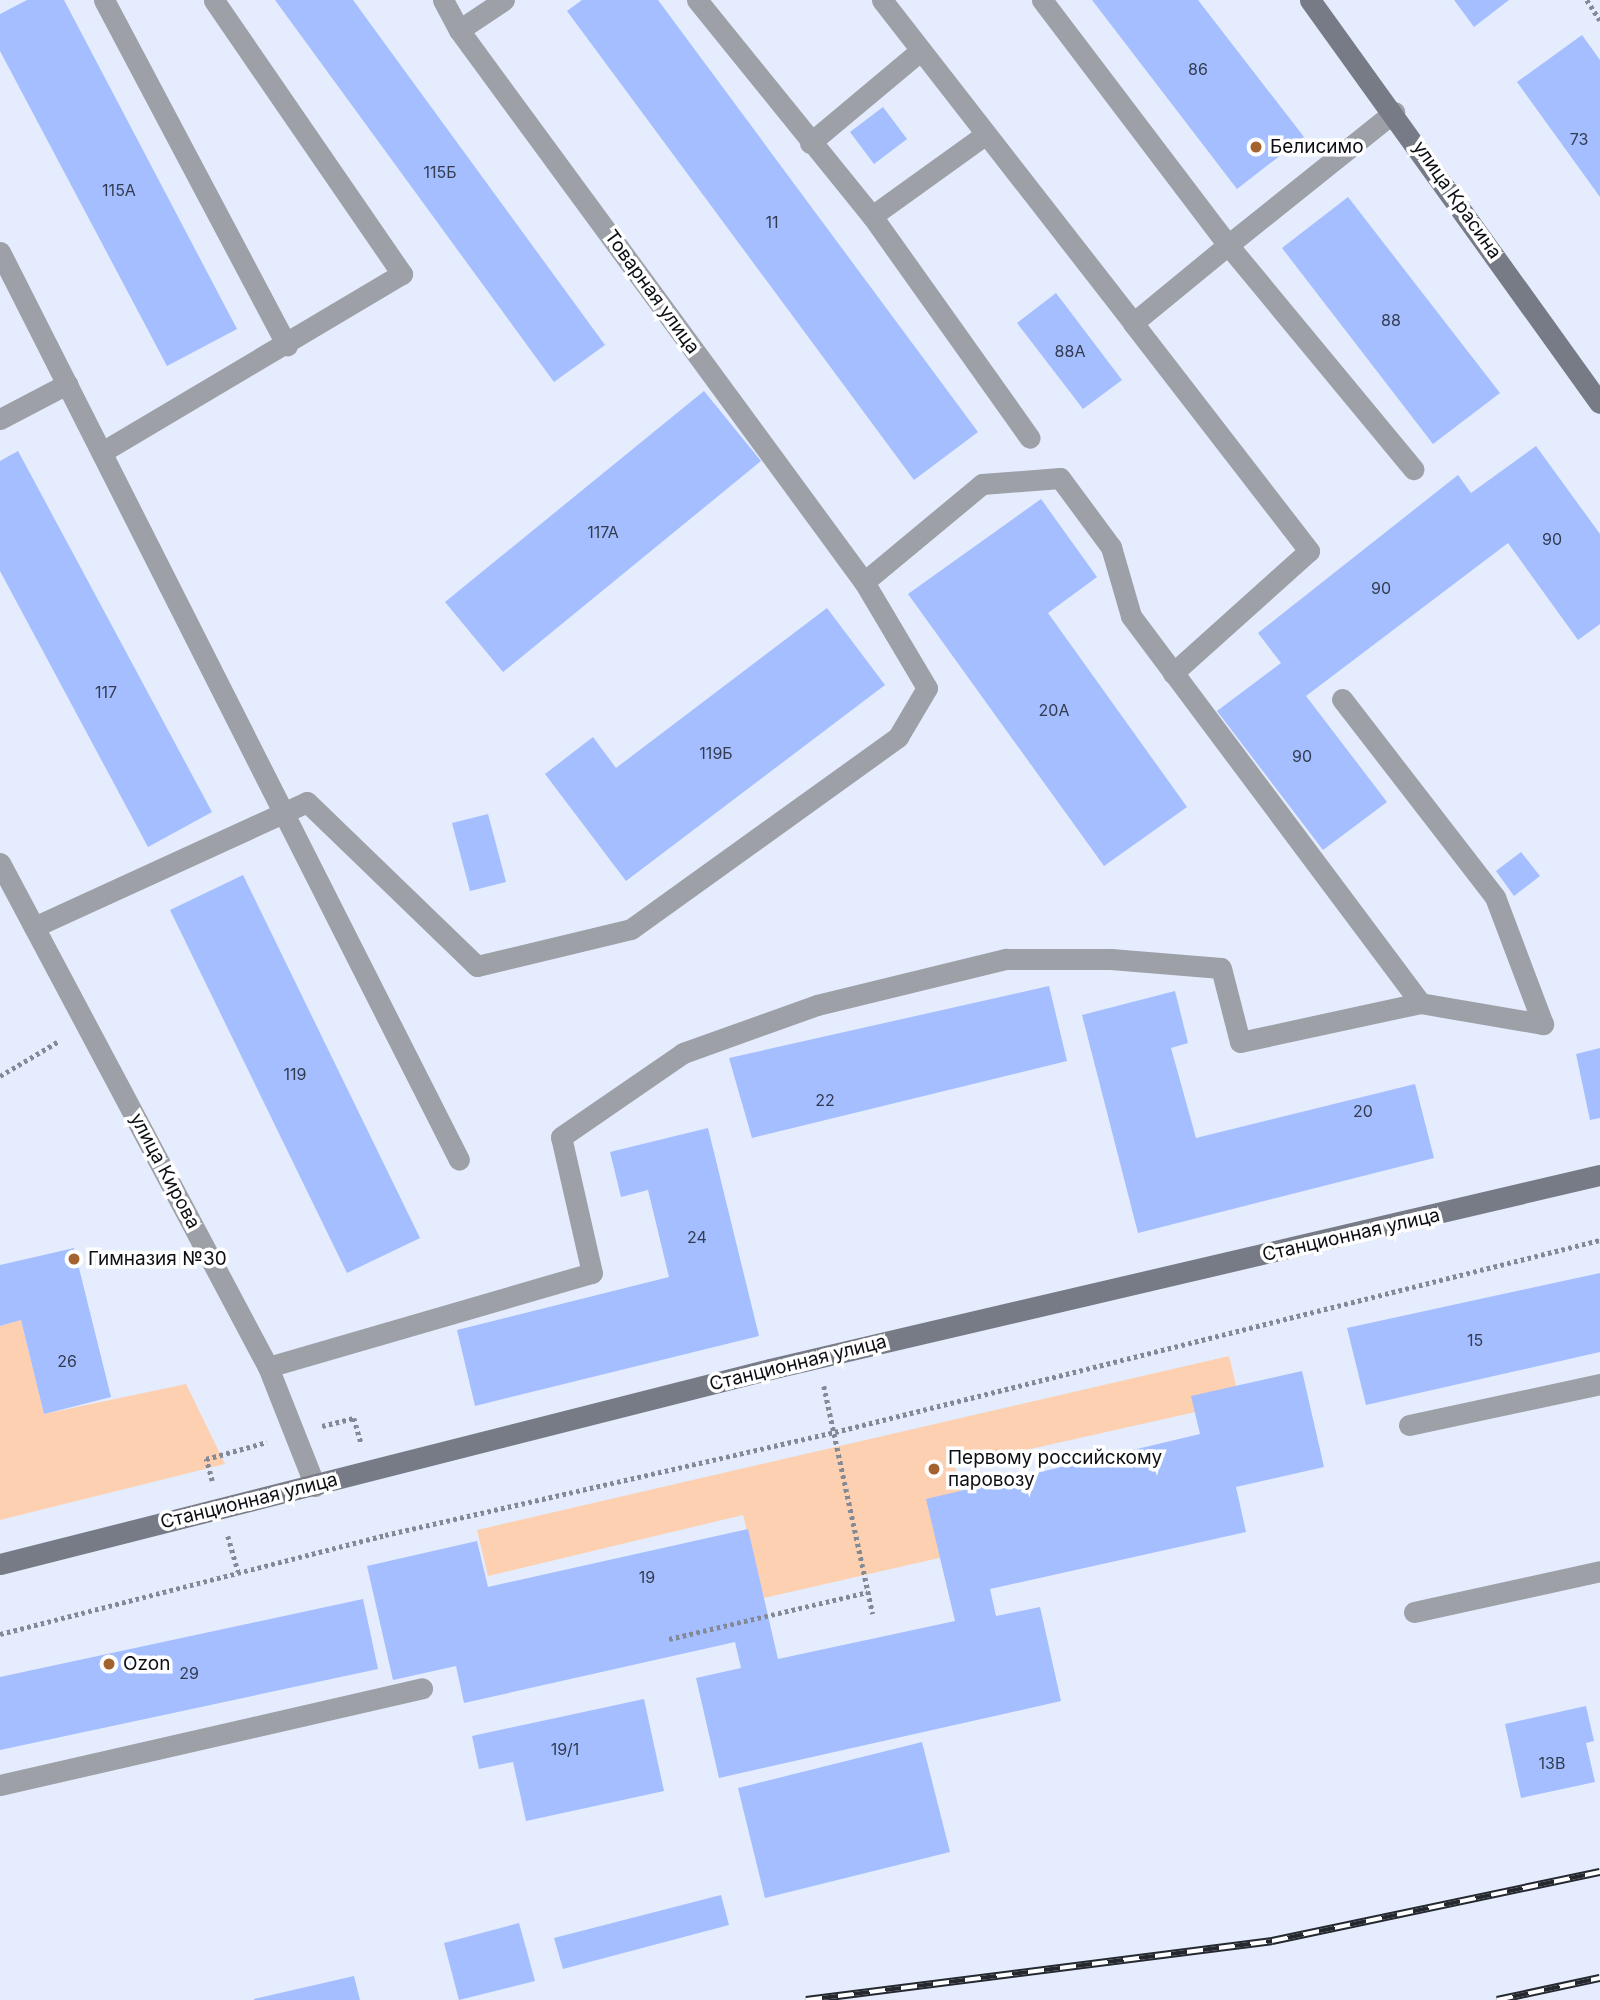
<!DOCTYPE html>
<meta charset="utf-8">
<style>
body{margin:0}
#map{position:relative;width:1600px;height:2000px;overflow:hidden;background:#e4ecfd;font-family:Inter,sans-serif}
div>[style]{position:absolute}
.green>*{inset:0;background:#fcd0b0}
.building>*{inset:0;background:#a4beff}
.path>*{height:4.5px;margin-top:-2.25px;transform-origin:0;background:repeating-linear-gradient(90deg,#838995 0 3.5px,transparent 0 7px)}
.service>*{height:21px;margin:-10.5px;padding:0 10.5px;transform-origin:10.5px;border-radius:10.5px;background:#9da0a7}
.tertiary>*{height:21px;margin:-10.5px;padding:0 10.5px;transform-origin:10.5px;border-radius:10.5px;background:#9da0a7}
.secondary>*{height:21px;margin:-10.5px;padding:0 10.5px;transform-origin:10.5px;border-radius:10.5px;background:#777b86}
.rail>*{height:8px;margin-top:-4px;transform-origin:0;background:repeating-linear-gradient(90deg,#fff 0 16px,#25282f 0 32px);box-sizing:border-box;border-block:2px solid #25282f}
.dots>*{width:19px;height:19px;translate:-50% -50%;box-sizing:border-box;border:4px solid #fff;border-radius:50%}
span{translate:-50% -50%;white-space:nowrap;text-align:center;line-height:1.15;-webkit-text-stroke:7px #fff;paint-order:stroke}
.number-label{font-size:16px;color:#333b50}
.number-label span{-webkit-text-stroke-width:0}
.poi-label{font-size:19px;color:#0d0f15}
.left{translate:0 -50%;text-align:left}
.street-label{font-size:19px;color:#0d0f15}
</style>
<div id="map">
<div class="green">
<div style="clip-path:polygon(21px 1320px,44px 1414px,186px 1384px,225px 1464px,0 1520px,0 1326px)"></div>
<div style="clip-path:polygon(1229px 1356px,1240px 1402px,955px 1466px,974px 1550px,764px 1598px,743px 1515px,488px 1576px,477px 1530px)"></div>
</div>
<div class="building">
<div style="clip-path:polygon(27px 0,64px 0,237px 329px,167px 366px,0 51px,0 14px)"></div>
<div style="clip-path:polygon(275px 0,353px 0,605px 345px,554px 382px)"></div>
<div style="clip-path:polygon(582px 0,658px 0,978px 432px,914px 480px,567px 11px)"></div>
<div style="clip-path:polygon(1092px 0,1198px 0,1304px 137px,1237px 189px)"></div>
<div style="clip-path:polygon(1454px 0,1509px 0,1474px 27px)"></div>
<div style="clip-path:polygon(1582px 35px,1600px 60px,1600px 197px,1517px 82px)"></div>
<div style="clip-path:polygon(883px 107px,907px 139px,874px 164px,850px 132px)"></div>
<div style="clip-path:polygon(1348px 197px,1500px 393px,1433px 444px,1282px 248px)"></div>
<div style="clip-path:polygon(1056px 293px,1122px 380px,1083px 409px,1017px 323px)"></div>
<div style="clip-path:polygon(704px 391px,761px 461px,503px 672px,445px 602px)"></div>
<div style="clip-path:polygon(1536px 446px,1600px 534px,1600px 624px,1578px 640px,1508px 543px,1306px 696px,1387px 802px,1323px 850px,1217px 711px,1281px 663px,1258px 633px,1458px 475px,1471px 493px)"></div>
<div style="clip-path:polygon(18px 451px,212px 812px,148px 847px,0 571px,0 461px)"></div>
<div style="clip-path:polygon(1041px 499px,1097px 577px,1048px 613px,1187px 807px,1104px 866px,908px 594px)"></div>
<div style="clip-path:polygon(827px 608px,885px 685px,626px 881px,545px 774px,593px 737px,616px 768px)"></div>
<div style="clip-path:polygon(488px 814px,506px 882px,470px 891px,452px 823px)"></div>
<div style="clip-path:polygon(1521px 852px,1540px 876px,1514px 896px,1496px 871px)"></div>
<div style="clip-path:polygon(243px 875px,420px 1238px,347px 1273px,170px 910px)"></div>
<div style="clip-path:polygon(1049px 986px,1067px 1061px,752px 1138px,729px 1058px)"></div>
<div style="clip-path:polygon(1175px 991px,1188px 1043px,1171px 1048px,1196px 1138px,1415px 1084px,1434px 1158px,1138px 1233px,1082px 1015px)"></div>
<div style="clip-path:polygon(1600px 1048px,1600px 1118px,1590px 1120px,1576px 1054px)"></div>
<div style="clip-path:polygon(708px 1128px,759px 1336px,475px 1406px,457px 1330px,669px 1277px,648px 1190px,621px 1197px,610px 1152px)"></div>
<div style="clip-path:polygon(74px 1248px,111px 1397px,44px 1414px,21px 1320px,0 1326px,0 1265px)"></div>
<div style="clip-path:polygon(1600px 1273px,1600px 1352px,1366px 1405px,1347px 1328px)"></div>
<div style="clip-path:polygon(1302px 1371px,1324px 1467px,1236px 1487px,1246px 1532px,990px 1589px,996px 1616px,1040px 1607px,1061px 1701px,719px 1778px,696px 1678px,741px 1668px,735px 1642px,464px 1703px,456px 1666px,393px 1680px,367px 1566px,477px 1541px,488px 1587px,748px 1529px,778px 1659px,955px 1621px,926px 1499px,1200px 1434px,1191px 1396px)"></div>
<div style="clip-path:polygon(363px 1599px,378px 1669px,0 1750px,0 1677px)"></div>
<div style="clip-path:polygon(644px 1699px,664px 1791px,526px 1821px,513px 1762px,479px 1769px,472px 1736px)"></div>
<div style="clip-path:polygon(1586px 1706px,1594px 1741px,1586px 1743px,1595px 1782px,1521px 1798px,1505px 1724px)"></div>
<div style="clip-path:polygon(922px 1742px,950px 1852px,765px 1898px,738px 1788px)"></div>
<div style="clip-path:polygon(721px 1895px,729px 1925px,563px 1969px,554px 1938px)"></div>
<div style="clip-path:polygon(519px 1923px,535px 1981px,459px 2000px,444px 1943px)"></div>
<div style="clip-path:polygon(354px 1976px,360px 2000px,254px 2000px,254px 1999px)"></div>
</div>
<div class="path">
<div style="left:1587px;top:0;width:24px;rotate:57deg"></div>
<div style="left:0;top:1076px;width:69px;rotate:-30.7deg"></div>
<div style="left:824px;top:1386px;width:233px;rotate:77.9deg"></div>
<div style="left:322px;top:1426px;width:33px;rotate:-14deg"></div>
<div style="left:354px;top:1418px;width:25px;rotate:74deg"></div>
<div style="left:212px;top:1481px;width:23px;rotate:-105deg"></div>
<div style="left:206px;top:1459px;width:63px;rotate:-15.6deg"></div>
<div style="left:228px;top:1536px;width:37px;rotate:74deg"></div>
<div style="left:0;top:1634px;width:398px;rotate:-14.4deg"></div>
<div style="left:385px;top:1535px;width:462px;rotate:-12.9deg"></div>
<div style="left:835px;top:1432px;width:789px;rotate:-14.09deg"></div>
<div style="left:669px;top:1639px;width:204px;rotate:-13.3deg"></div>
</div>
<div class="service">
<div style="left:104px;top:0;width:391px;rotate:62.1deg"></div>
<div style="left:697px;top:0;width:278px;rotate:51deg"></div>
<div style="left:872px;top:216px;width:272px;rotate:54.6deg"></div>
<div style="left:882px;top:0;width:409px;rotate:52.1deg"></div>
<div style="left:1133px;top:323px;width:123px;rotate:-39.4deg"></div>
<div style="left:1228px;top:245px;width:291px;rotate:50.4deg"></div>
<div style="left:1042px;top:0;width:308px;rotate:52.8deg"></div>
<div style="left:1228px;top:245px;width:213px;rotate:-38.7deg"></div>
<div style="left:459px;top:30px;width:54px;rotate:-33.7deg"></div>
<div style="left:810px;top:143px;width:142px;rotate:-39.9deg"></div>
<div style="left:872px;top:216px;width:140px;rotate:-35.7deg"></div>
<div style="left:0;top:252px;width:1017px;rotate:63.18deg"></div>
<div style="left:1133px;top:323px;width:288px;rotate:52.3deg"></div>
<div style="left:1309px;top:551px;width:183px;rotate:138.1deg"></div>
<div style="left:0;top:419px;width:76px;rotate:-27.6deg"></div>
<div style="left:102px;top:452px;width:349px;rotate:-30.7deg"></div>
<div style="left:402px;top:274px;width:332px;rotate:-124.5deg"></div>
<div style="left:864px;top:582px;width:153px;rotate:-39.7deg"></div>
<div style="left:982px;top:484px;width:78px;rotate:-4.4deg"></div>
<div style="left:1060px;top:478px;width:86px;rotate:53.5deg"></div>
<div style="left:1111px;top:547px;width:72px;rotate:73.8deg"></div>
<div style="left:1131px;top:616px;width:483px;rotate:53.2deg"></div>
<div style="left:1420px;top:1003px;width:125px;rotate:9.7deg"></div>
<div style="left:1342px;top:699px;width:250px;rotate:52.3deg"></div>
<div style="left:1495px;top:897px;width:136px;rotate:69.3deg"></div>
<div style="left:34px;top:927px;width:300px;rotate:-24.6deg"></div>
<div style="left:307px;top:802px;width:236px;rotate:44deg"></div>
<div style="left:477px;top:966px;width:158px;rotate:-13.5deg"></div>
<div style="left:631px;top:929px;width:329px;rotate:-35.7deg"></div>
<div style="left:898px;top:737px;width:57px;rotate:-59.4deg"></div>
<div style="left:927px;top:688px;width:123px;rotate:-120.7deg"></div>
<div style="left:864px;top:582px;width:685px;rotate:-126.27deg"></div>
<div style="left:459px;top:30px;width:34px;rotate:-118deg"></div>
<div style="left:268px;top:1367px;width:337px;rotate:-16.2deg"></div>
<div style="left:592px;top:1273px;width:139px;rotate:-102.8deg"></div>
<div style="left:561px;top:1137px;width:148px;rotate:-34.5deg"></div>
<div style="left:683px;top:1053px;width:142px;rotate:-19.7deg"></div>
<div style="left:817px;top:1005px;width:195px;rotate:-13.7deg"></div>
<div style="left:1006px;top:959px;width:105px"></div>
<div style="left:1111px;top:959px;width:110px;rotate:4.7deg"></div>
<div style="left:1221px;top:968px;width:76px;rotate:75.6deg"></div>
<div style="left:1240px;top:1042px;width:184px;rotate:-12.2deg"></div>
<div style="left:1409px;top:1425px;width:195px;rotate:-12.1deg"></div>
<div style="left:1414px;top:1612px;width:190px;rotate:-12.4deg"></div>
<div style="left:0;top:1785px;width:433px;rotate:-12.9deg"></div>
</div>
<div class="tertiary">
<div style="left:0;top:863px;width:571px;rotate:62deg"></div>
<div style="left:268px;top:1367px;width:128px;rotate:68.4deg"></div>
</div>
<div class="secondary">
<div style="left:1310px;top:0;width:496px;rotate:54.3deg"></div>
<div style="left:0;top:1564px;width:794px;rotate:-14.21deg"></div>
<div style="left:770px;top:1369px;width:852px;rotate:-13.16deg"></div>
</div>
<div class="rail">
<div style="left:806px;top:2000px;width:470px;rotate:-7.2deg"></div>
<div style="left:1272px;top:1941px;width:335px;rotate:-11.9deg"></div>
<div style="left:1497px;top:2000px;width:105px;rotate:-12.1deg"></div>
</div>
<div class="dots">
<div style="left:1256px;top:147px;background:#a3622e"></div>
<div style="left:74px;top:1259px;background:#a3622e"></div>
<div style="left:934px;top:1469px;background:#a3622e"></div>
<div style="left:109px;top:1664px;background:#a3622e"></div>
</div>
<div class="number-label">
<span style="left:1198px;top:69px">86</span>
<span style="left:1579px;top:139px">73</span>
<span style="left:440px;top:172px">115Б</span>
<span style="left:119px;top:190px">115А</span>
<span style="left:772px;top:222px">11</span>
<span style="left:1391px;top:320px">88</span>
<span style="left:1070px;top:351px">88А</span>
<span style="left:603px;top:532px">117А</span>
<span style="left:1552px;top:539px">90</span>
<span style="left:1381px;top:588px">90</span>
<span style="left:106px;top:692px">117</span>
<span style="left:1054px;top:710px">20А</span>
<span style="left:716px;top:753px">119Б</span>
<span style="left:1302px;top:756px">90</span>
<span style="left:295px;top:1074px">119</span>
<span style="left:825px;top:1100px">22</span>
<span style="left:1363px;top:1111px">20</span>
<span style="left:697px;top:1237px">24</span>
<span style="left:1475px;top:1340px">15</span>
<span style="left:67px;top:1361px">26</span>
<span style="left:647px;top:1577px">19</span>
<span style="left:189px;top:1673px">29</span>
<span style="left:565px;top:1749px">19/1</span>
<span style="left:1552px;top:1763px">13В</span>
</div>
<div class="poi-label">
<span class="left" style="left:1270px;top:147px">Белисимо</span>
<span class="left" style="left:88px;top:1259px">Гимназия №30</span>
<span class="left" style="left:948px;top:1469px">Первому российскому<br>паровозу</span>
<span class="left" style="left:123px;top:1664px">Ozon</span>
</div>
<div class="street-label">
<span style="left:1457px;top:200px;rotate:55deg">улица Красина</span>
<span style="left:652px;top:292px;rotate:54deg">Товарная улица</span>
<span style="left:165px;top:1171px;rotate:62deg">улица Кирова</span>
<span style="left:1351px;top:1235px;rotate:-13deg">Станционная улица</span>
<span style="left:798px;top:1363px;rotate:-14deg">Станционная улица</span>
<span style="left:249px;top:1501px;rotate:-14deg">Станционная улица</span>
</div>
</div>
